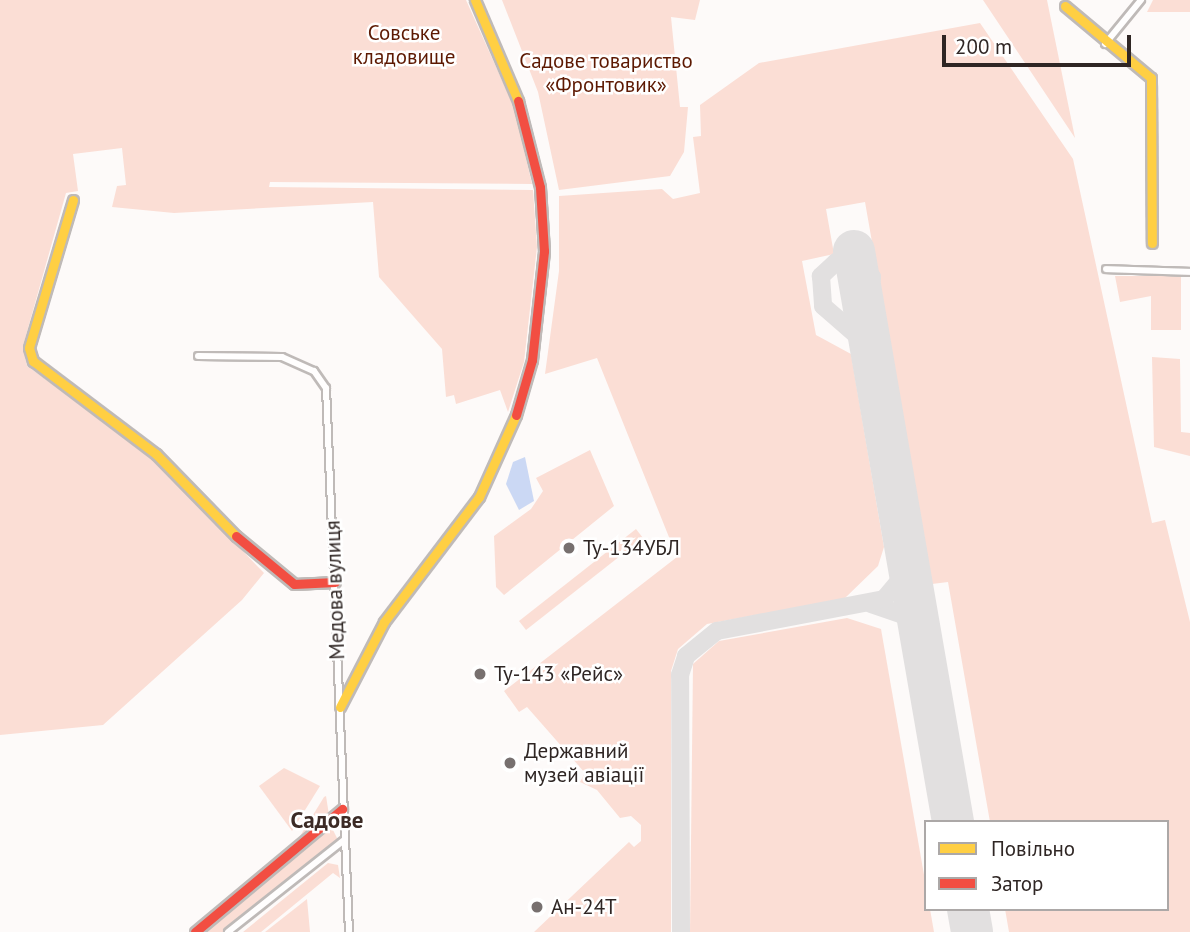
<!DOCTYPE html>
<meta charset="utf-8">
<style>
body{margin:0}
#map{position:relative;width:1190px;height:932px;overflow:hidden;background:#fdfaf9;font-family:"PT Sans",sans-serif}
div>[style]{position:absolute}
.green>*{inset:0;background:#fbded5}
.water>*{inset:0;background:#cbd8f4}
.taxiway>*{height:18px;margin:-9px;padding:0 9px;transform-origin:9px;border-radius:9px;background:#e2e0e0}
.runway>*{height:42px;margin:-21px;padding:0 21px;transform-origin:21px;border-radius:21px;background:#e2e0e0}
.roads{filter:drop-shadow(2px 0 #bfbab8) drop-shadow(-2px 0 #bfbab8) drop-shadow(0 2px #bfbab8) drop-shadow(0 -2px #bfbab8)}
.street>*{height:6px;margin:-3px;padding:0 3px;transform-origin:3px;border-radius:3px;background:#fffefe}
.slow>*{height:9px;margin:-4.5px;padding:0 4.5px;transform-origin:4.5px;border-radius:4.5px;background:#ffcf43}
.jam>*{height:9px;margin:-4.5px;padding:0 4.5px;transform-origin:4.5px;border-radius:4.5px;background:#f24e42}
.dots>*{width:19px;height:19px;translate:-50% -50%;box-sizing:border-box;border:4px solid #fff;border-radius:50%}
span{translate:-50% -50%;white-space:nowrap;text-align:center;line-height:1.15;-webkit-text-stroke:5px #fff;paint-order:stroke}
.park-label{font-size:21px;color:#5d1902}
.poi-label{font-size:21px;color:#2f2624}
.left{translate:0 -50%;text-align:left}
.street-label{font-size:21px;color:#2f2624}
.neighbourhood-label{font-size:23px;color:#3c2b26;font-weight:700}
.legend{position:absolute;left:924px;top:820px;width:245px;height:91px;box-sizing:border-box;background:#fff;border:2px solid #aca8a7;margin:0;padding:9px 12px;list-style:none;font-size:21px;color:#2f2624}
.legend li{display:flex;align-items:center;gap:14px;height:35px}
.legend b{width:35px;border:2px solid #aca8a7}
.scale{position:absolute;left:942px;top:35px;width:189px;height:32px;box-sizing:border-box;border:4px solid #2f2624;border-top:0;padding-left:9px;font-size:21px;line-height:24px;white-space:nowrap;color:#2f2624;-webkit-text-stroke:5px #fff;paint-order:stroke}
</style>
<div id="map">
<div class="green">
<div style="clip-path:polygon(0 0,466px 0,514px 107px,532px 184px,270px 182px,269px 187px,533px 190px,537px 247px,524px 362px,508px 412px,500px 390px,456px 404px,454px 395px,446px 397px,442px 349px,379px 277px,373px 202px,174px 213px,112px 207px,117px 186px,126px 185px,122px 148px,73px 154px,78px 191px,66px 193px,23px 346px,27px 366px,147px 452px,264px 573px,242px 600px,103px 725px,0 735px)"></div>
<div style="clip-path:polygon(502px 0,700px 0,695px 20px,671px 17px,680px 107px,688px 107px,684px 152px,670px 176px,559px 190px,538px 92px)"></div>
<div style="clip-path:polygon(983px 0,1047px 0,1075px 138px)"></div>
<div style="clip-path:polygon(1153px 0,1190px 0,1190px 12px,1147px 12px)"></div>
<div style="clip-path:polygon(980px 23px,1073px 159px,1152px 523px,1165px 520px,1190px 622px,1190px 932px,1009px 932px,1005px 909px,1167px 909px,1167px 822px,990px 822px,948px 582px,932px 584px,865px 202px,826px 209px,834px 254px,802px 261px,816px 335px,851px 354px,884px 547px,878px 566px,844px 599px,707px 624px,678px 649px,671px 671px,671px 932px,534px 932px,629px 842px,634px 847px,641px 841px,641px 825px,631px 816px,620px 818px,597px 790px,580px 782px,585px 773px,527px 707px,519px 712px,504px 691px,677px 557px,597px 358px,545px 374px,559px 271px,559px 196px,662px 189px,673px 199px,700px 193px,693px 137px,701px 136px,700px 105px,759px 63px)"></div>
<div style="clip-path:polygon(1115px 276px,1181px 276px,1181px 330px,1151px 330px,1151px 296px,1120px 302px)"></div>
<div style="clip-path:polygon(1152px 357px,1180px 359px,1181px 432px,1190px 433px,1190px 456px,1154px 447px)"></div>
<div style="clip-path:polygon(590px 450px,614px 506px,504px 595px,496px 587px,494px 536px,531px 509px,543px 491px,536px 478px)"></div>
<div style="clip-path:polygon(636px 529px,643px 538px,526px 630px,519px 621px)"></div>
<div style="clip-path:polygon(847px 618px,881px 629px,934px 932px,690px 932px,693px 664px,719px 641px)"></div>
<div style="clip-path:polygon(284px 768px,320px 786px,292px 831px,259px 786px)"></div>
<div style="clip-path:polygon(326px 796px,329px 815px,294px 846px,324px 797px)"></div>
<div style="clip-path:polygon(323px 830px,333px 830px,338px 840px,223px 932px,202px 932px)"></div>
<div style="clip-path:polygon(328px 863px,338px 865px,340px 878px,333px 873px,261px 932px,243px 932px)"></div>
<div style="clip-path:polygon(307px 899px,310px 932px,265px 932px)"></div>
</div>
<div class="water">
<div style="clip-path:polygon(525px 457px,534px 501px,519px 510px,506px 484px,513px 462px)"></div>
</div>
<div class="taxiway">
<div style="left:866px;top:323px;width:46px;rotate:-82.6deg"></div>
<div style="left:872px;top:277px;width:21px;rotate:-133deg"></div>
<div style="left:858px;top:262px;width:22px;rotate:180deg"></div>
<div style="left:836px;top:262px;width:21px;rotate:137deg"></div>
<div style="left:821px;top:276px;width:30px;rotate:86deg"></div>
<div style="left:823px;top:306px;width:49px;rotate:40.9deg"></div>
<div style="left:860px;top:338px;width:26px;rotate:61deg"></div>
<div style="left:871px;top:604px;width:37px;rotate:19deg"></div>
<div style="left:906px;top:616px;width:30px;rotate:60deg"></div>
<div style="left:681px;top:932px;width:257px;rotate:-90.2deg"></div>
<div style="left:680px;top:675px;width:20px;rotate:-72deg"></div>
<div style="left:686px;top:656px;width:40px;rotate:-39deg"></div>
<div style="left:717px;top:631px;width:170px;rotate:-10.8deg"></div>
<div style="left:884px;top:599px;width:31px;rotate:-50deg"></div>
<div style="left:904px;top:575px;width:34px;rotate:-90deg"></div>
</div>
<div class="runway">
<div style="left:854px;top:251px;width:580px;rotate:80.16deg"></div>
<div style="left:968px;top:909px;width:23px;rotate:80deg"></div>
</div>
<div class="roads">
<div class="street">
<div style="left:1105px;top:44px;width:57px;rotate:-50.7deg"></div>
<div style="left:1106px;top:269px;width:84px;rotate:2deg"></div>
<div style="left:198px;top:356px;width:84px;rotate:0.7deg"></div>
<div style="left:282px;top:357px;width:35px;rotate:24deg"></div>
<div style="left:314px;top:371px;width:21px;rotate:55deg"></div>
<div style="left:326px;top:388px;width:544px;rotate:87.58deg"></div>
<div style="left:228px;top:932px;width:148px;rotate:-38.4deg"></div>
</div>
<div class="slow">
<div style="left:475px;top:0;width:110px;rotate:66.9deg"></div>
<div style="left:1065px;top:6px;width:112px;rotate:39.9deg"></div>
<div style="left:1151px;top:78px;width:165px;rotate:89.7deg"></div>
<div style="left:73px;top:200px;width:154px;rotate:106.6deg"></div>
<div style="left:29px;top:348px;width:14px;rotate:73deg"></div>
<div style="left:33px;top:361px;width:154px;rotate:37.1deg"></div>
<div style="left:156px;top:454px;width:115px;rotate:45.7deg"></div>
<div style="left:340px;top:707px;width:96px;rotate:-62.6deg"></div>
<div style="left:384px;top:622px;width:157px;rotate:-52.8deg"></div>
<div style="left:479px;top:497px;width:90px;rotate:-65.7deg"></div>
</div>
<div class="jam">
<div style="left:516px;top:415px;width:57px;rotate:-73.8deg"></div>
<div style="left:532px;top:360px;width:110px;rotate:-83.7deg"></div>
<div style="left:544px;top:251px;width:64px;rotate:-93.6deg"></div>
<div style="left:540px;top:187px;width:89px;rotate:-104.3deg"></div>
<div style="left:236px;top:536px;width:75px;rotate:39.6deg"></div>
<div style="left:294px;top:584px;width:41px;rotate:-2.8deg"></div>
<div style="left:195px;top:932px;width:192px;rotate:-39.9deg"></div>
</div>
</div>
<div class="dots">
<div style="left:569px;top:548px;background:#77706f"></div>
<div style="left:480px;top:674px;background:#77706f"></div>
<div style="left:510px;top:763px;background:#77706f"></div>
<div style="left:537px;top:907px;background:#77706f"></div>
</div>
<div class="park-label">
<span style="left:404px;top:45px">Совське<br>кладовище</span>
<span style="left:606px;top:73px">Садове товариство<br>«Фронтовик»</span>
</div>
<div class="poi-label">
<span class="left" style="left:583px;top:548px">Ту-134УБЛ</span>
<span class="left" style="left:494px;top:674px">Ту-143 «Рейс»</span>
<span class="left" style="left:524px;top:763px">Державний<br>музей авіації</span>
<span class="left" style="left:551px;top:907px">Ан-24Т</span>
</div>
<div class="street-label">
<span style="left:335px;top:590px;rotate:-92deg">Медова вулиця</span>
</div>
<div class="neighbourhood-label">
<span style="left:327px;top:820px">Садове</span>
</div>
<ul class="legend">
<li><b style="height:9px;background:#ffcf43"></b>Повільно</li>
<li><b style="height:9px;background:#f24e42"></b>Затор</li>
</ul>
<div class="scale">200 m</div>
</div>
